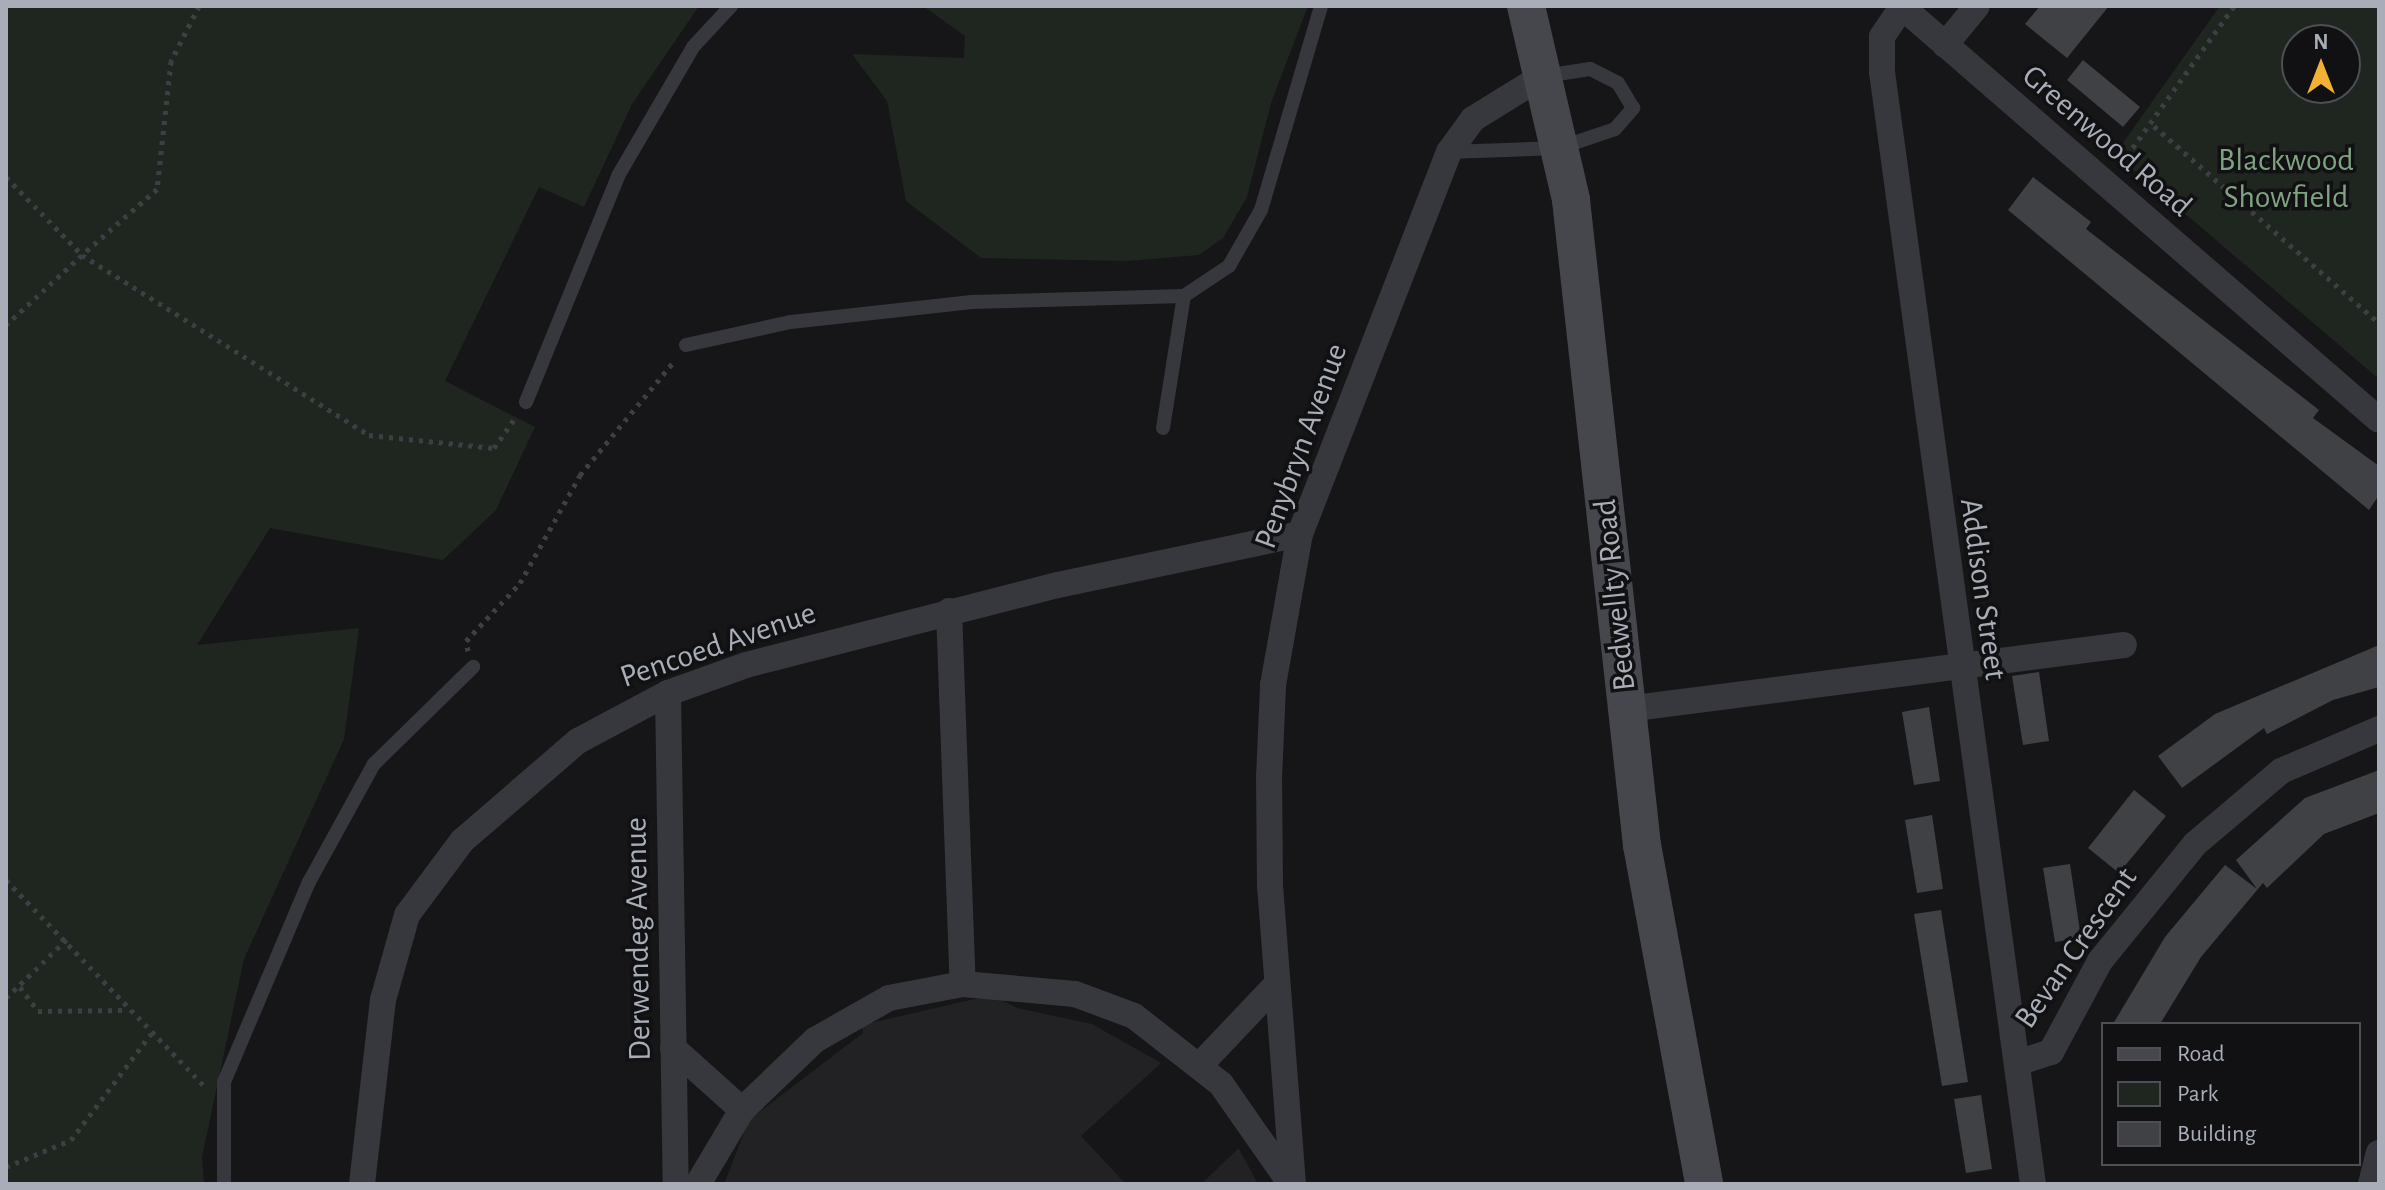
<!DOCTYPE html>
<style>
body{margin:0}
#map{position:relative;width:2385px;height:1190px;overflow:hidden;background:#161618;font-family:"Alegreya Sans",sans-serif}
div>[style]{position:absolute}
.built>*{inset:0;background:#222225}
.green>*{inset:0;background:#1e261f}
.building>*{inset:0;background:#404145}
.path>*{height:5px;margin-top:-2.5px;transform-origin:0;background:repeating-linear-gradient(90deg,#3d3f44 0 4px,transparent 0 10px)}
.lane>*{height:14px;margin:-7px;padding:0 7px;transform-origin:7px;border-radius:7px;background:#37383d}
.street>*{height:26px;margin:-13px;padding:0 13px;transform-origin:13px;border-radius:13px;background:#37383d}
.secondary>*{height:38px;margin:-19px;padding:0 19px;transform-origin:19px;border-radius:19px;background:#45474d}
span{translate:-50% -50%;white-space:nowrap;text-align:center;line-height:1.15;-webkit-text-stroke:7px #111113;paint-order:stroke}
.street-label{font-size:32px;color:#a8adb8}
.park-label{font-size:32px;color:#7fa381}
.frame{position:absolute;inset:0;border:8px solid #a8adb8;pointer-events:none}
.legend{position:absolute;left:2101px;top:1022px;width:260px;height:144px;box-sizing:border-box;background:#111113;border:2px solid #4d4f55;margin:0;padding:10px 14px;list-style:none;font-size:24px;color:#a8adb8}
.legend li{display:flex;align-items:center;gap:16px;height:40px}
.legend b{width:40px;border:2px solid #4d4f55}
.north{position:absolute;left:2281px;top:24px;width:80px;height:80px;box-sizing:border-box;background:#111113;border:2px solid #4d4f55;border-radius:50%;rotate:0deg;font-size:22px;font-weight:700;line-height:32px;text-align:center;color:#a8adb8}
.north::after{content:'';display:block;margin:auto;width:28px;height:36px;background:#f2b134;clip-path:polygon(50% 0,100% 100%,50% 72%,0 100%)}
</style>
<div id="map">
<div class="built">
<div style="clip-path:polygon(992px 995px,1017px 1008px,1092px 1024px,1161px 1063px,1081px 1136px,1126px 1184px,724px 1184px,749px 1120px,863px 1033px,862px 1025px)"></div>
<div style="clip-path:polygon(1239px 1149px,1258px 1184px,1201px 1184px,1238px 1149px)"></div>
</div>
<div class="green">
<div style="clip-path:polygon(6px 6px,699px 6px,632px 104px,584px 207px,539px 187px,445px 381px,535px 427px,496px 510px,443px 560px,270px 528px,197px 645px,359px 628px,344px 739px,244px 959px,202px 1157px,204px 1184px,6px 1184px)"></div>
<div style="clip-path:polygon(923px 6px,1308px 6px,1271px 103px,1247px 197px,1223px 238px,1199px 255px,1127px 261px,981px 258px,906px 201px,887px 101px,852px 54px,964px 58px,965px 36px)"></div>
<div style="clip-path:polygon(evenodd,2220px 6px,2379px 6px,2379px 379px,2115px 154px,2220px 6px,2297px 40px,2345px 40px,2345px 88px,2297px 88px,2297px 40px)"></div>
</div>
<div class="building">
<div style="clip-path:polygon(2040px 6px,2109px 6px,2067px 58px,2025px 24px)"></div>
<div style="clip-path:polygon(2083px 60px,2140px 107px,2123px 127px,2067px 80px)"></div>
<div style="clip-path:polygon(2033px 177px,2091px 222px,2086px 229px,2319px 410px,2313px 418px,2379px 466px,2379px 495px,2369px 510px,2008px 210px)"></div>
<div style="clip-path:polygon(2379px 645px,2379px 687px,2333px 700px,2267px 734px,2264px 728px,2182px 788px,2158px 756px,2215px 714px)"></div>
<div style="clip-path:polygon(2039px 672px,2049px 741px,2023px 745px,2012px 676px)"></div>
<div style="clip-path:polygon(1929px 707px,1940px 781px,1914px 785px,1902px 712px)"></div>
<div style="clip-path:polygon(2379px 770px,2379px 813px,2324px 834px,2267px 888px,2263px 883px,2201px 957px,2160px 1024px,2113px 1024px,2165px 937px,2225px 865px,2257px 889px,2236px 860px,2305px 798px)"></div>
<div style="clip-path:polygon(2134px 790px,2166px 816px,2119px 873px,2088px 848px)"></div>
<div style="clip-path:polygon(1932px 815px,1943px 889px,1917px 893px,1905px 820px)"></div>
<div style="clip-path:polygon(2070px 864px,2081px 938px,2055px 942px,2043px 868px)"></div>
<div style="clip-path:polygon(1941px 910px,1968px 1082px,1942px 1086px,1914px 914px)"></div>
<div style="clip-path:polygon(1981px 1095px,1992px 1169px,1966px 1173px,1954px 1099px)"></div>
</div>
<div class="path">
<div style="left:199px;top:6px;width:62px;rotate:117deg"></div>
<div style="left:171px;top:61px;width:129px;rotate:96.2deg"></div>
<div style="left:157px;top:189px;width:100px;rotate:138.7deg"></div>
<div style="left:82px;top:255px;width:339px;rotate:32.1deg"></div>
<div style="left:369px;top:435px;width:126px;rotate:5.9deg"></div>
<div style="left:494px;top:448px;width:35px;rotate:-55deg"></div>
<div style="left:2154px;top:126px;width:299px;rotate:41.2deg"></div>
<div style="left:2121px;top:164px;width:194px;rotate:-54.4deg"></div>
<div style="left:6px;top:177px;width:109px;rotate:45.7deg"></div>
<div style="left:82px;top:255px;width:103px;rotate:137.4deg"></div>
<div style="left:468px;top:651px;width:10px;rotate:-101deg"></div>
<div style="left:466px;top:641px;width:79px;rotate:-47deg"></div>
<div style="left:520px;top:583px;width:124px;rotate:-60.9deg"></div>
<div style="left:580px;top:475px;width:149px;rotate:-50.4deg"></div>
<div style="left:6px;top:880px;width:284px;rotate:46.1deg"></div>
<div style="left:20px;top:987px;width:30px;rotate:53deg"></div>
<div style="left:38px;top:1011px;width:90px;rotate:-0.6deg"></div>
<div style="left:6px;top:998px;width:85px;rotate:-44deg"></div>
<div style="left:6px;top:1167px;width:70px;rotate:-22.6deg"></div>
<div style="left:71px;top:1140px;width:133px;rotate:-53deg"></div>
</div>
<div class="lane">
<div style="left:1449px;top:152px;width:110px;rotate:-2.1deg"></div>
<div style="left:1559px;top:148px;width:59px;rotate:-18.7deg"></div>
<div style="left:1615px;top:129px;width:28px;rotate:-49deg"></div>
<div style="left:1633px;top:108px;width:29px;rotate:-121deg"></div>
<div style="left:1618px;top:83px;width:31px;rotate:-153deg"></div>
<div style="left:1590px;top:69px;width:46px;rotate:171.2deg"></div>
<div style="left:686px;top:345px;width:107px;rotate:-12.4deg"></div>
<div style="left:791px;top:322px;width:182px;rotate:-6.3deg"></div>
<div style="left:972px;top:302px;width:212px;rotate:-1.6deg"></div>
<div style="left:526px;top:402px;width:244px;rotate:-67.8deg"></div>
<div style="left:618px;top:176px;width:149px;rotate:-59.8deg"></div>
<div style="left:693px;top:47px;width:56px;rotate:-47.2deg"></div>
<div style="left:1163px;top:428px;width:134px;rotate:-81deg"></div>
<div style="left:1184px;top:296px;width:54px;rotate:-33.7deg"></div>
<div style="left:1229px;top:266px;width:64px;rotate:-60.3deg"></div>
<div style="left:1261px;top:210px;width:213px;rotate:-73.6deg"></div>
<div style="left:224px;top:1184px;width:102px;rotate:-90deg"></div>
<div style="left:224px;top:1082px;width:217px;rotate:-67deg"></div>
<div style="left:309px;top:882px;width:135px;rotate:-61.2deg"></div>
<div style="left:374px;top:764px;width:139px;rotate:-44.4deg"></div>
</div>
<div class="street">
<div style="left:1901px;top:6px;width:632px;rotate:40.9deg"></div>
<div style="left:1902px;top:7px;width:36px;rotate:124deg"></div>
<div style="left:1882px;top:37px;width:35px;rotate:90deg"></div>
<div style="left:1882px;top:72px;width:1122px;rotate:82.27deg"></div>
<div style="left:1945px;top:45px;width:50px;rotate:-50.6deg"></div>
<div style="left:949px;top:611px;width:373px;rotate:87.9deg"></div>
<div style="left:668px;top:693px;width:491px;rotate:89.1deg"></div>
<div style="left:1627px;top:709px;width:501px;rotate:-7.34deg"></div>
<div style="left:673px;top:1048px;width:93px;rotate:41.9deg"></div>
<div style="left:2017px;top:1063px;width:36px;rotate:-18deg"></div>
<div style="left:2051px;top:1052px;width:103px;rotate:-61.7deg"></div>
<div style="left:2100px;top:961px;width:151px;rotate:-50.9deg"></div>
<div style="left:2195px;top:844px;width:113px;rotate:-40.3deg"></div>
<div style="left:2281px;top:771px;width:107px;rotate:-23.2deg"></div>
<div style="left:1201px;top:1064px;width:109px;rotate:-46.5deg"></div>
<div style="left:362px;top:1184px;width:185px;rotate:-83.5deg"></div>
<div style="left:383px;top:1000px;width:88px;rotate:-74.2deg"></div>
<div style="left:407px;top:915px;width:92px;rotate:-53.4deg"></div>
<div style="left:462px;top:841px;width:153px;rotate:-40.8deg"></div>
<div style="left:578px;top:741px;width:102px;rotate:-28.1deg"></div>
<div style="left:668px;top:693px;width:83px;rotate:-19.7deg"></div>
<div style="left:746px;top:665px;width:322px;rotate:-14.4deg"></div>
<div style="left:1058px;top:585px;width:247px;rotate:-11.9deg"></div>
<div style="left:698px;top:1184px;width:86px;rotate:-59.3deg"></div>
<div style="left:742px;top:1110px;width:101px;rotate:-43.8deg"></div>
<div style="left:815px;top:1040px;width:85px;rotate:-29.6deg"></div>
<div style="left:889px;top:998px;width:75px;rotate:-10.7deg"></div>
<div style="left:963px;top:984px;width:112px;rotate:5.1deg"></div>
<div style="left:1075px;top:994px;width:63px;rotate:20.4deg"></div>
<div style="left:1134px;top:1016px;width:110px;rotate:38deg"></div>
<div style="left:1221px;top:1084px;width:121px;rotate:55.1deg"></div>
<div style="left:1293px;top:1184px;width:299px;rotate:-94.4deg"></div>
<div style="left:1270px;top:886px;width:108px;rotate:-90.5deg"></div>
<div style="left:1269px;top:778px;width:93px;rotate:-87.5deg"></div>
<div style="left:1273px;top:685px;width:153px;rotate:-79.9deg"></div>
<div style="left:1300px;top:534px;width:410px;rotate:-68.7deg"></div>
<div style="left:1449px;top:152px;width:41px;rotate:-54deg"></div>
<div style="left:1473px;top:119px;width:80px;rotate:-31.7deg"></div>
<div style="left:2371px;top:1184px;width:32px;rotate:-76deg"></div>
</div>
<div class="secondary">
<div style="left:1526px;top:6px;width:199px;rotate:76.9deg"></div>
<div style="left:1571px;top:200px;width:649px;rotate:83.72deg"></div>
<div style="left:1642px;top:845px;width:345px;rotate:79.6deg"></div>
</div>
<div class="street-label">
<span style="left:2107px;top:141px;rotate:41deg">Greenwood Road</span>
<span style="left:1301px;top:446px;rotate:-70deg">Penybryn Avenue</span>
<span style="left:1983px;top:589px;rotate:82deg">Addison Street</span>
<span style="left:1615px;top:595px;rotate:-96deg">Bedwellty Road</span>
<span style="left:718px;top:645px;rotate:-19deg">Pencoed Avenue</span>
<span style="left:638px;top:939px;rotate:-91deg">Derwendeg Avenue</span>
<span style="left:2076px;top:948px;rotate:-55deg">Bevan Crescent</span>
</div>
<div class="park-label">
<span style="left:2286px;top:179px">Blackwood<br>Showfield</span>
</div>
<div class="frame"></div>
<ul class="legend">
<li><b style="height:10px;background:#45474d"></b>Road</li>
<li><b style="height:22px;background:#1e261f"></b>Park</li>
<li><b style="height:22px;background:#404145"></b>Building</li>
</ul>
<div class="north">N</div>
</div>
